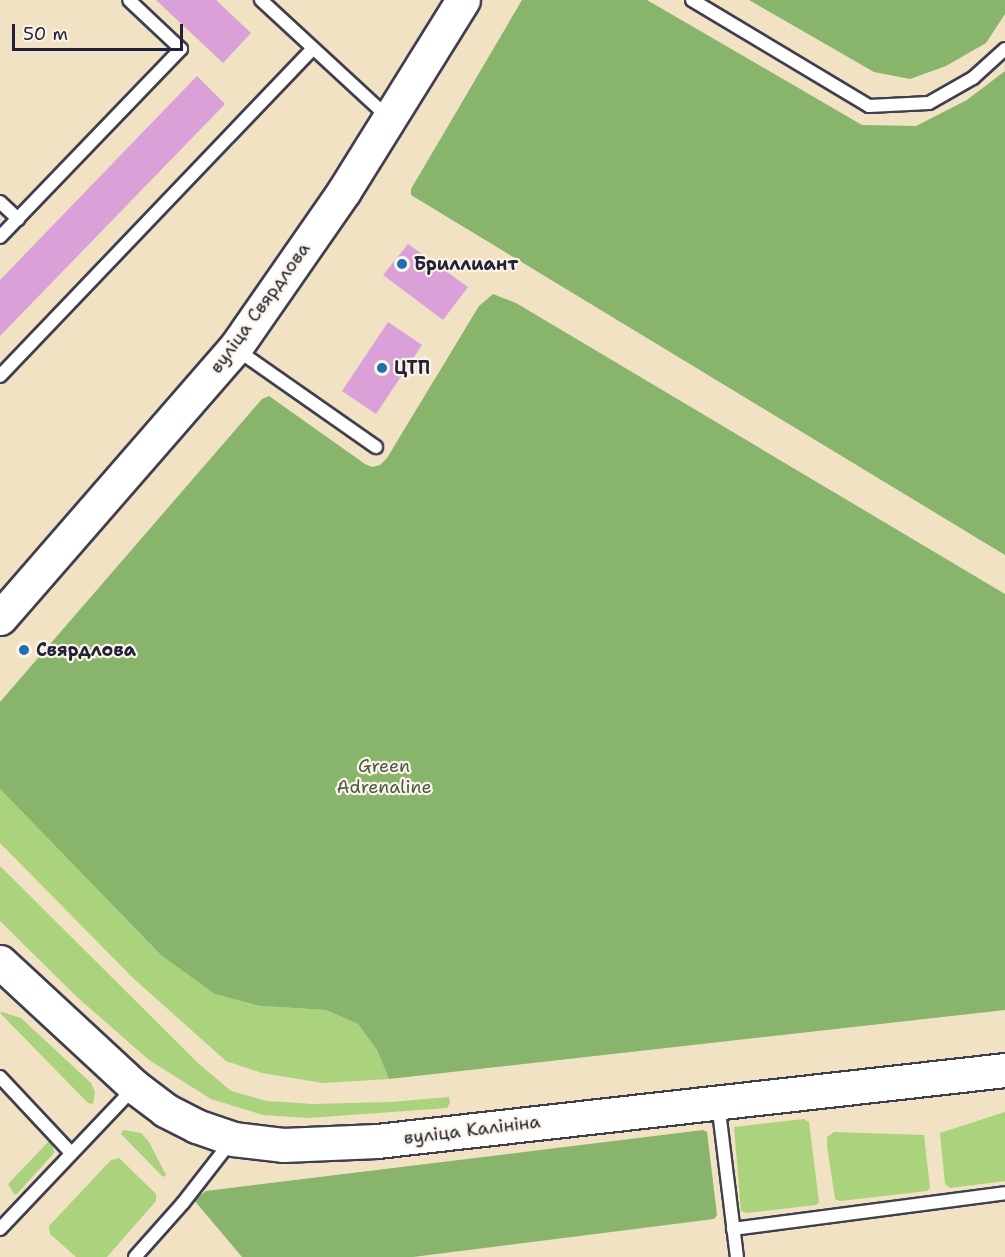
<!DOCTYPE html>
<meta charset="utf-8">
<style>
body{margin:0}
#map{position:relative;width:1005px;height:1257px;overflow:hidden;background:#f0e2c3;font-family:"Shantell Sans",sans-serif}
div>[style]{position:absolute}
.green>*{inset:0;background:#abd27d}
.forest>*{inset:0;background:#88b46c}
.building>*{inset:0;background:#daa0d8}
.roads{filter:drop-shadow(2px 0 #413f4f) drop-shadow(-2px 0 #413f4f) drop-shadow(0 2px #413f4f) drop-shadow(0 -2px #413f4f)}
.service>*{height:12px;margin:-6px;padding:0 6px;transform-origin:6px;border-radius:6px;background:#fff}
.secondary>*{height:33px;margin:-16.5px;padding:0 16.5px;transform-origin:16.5px;border-radius:16.5px;background:#fff}
.dots>*{width:16px;height:16px;translate:-50% -50%;box-sizing:border-box;border:3px solid #fcf5e5;border-radius:50%}
span{translate:-50% -50%;white-space:nowrap;text-align:center;line-height:1.15;-webkit-text-stroke:4.5px #fcf5e5;paint-order:stroke}
.poi-label{font-size:18px;color:#22223b;font-weight:700}
.left{translate:0 -50%;text-align:left}
.street-label{font-size:18px;color:#22223b}
.park-label{font-size:18px;color:#4b574f}
.scale{position:absolute;left:12px;top:24px;width:171px;height:27px;box-sizing:border-box;border:3px solid #22223b;border-top:0;padding-left:8px;font-size:18px;line-height:21px;white-space:nowrap;color:#22223b;-webkit-text-stroke:4px #fcf5e5;paint-order:stroke}
</style>
<div id="map">
<div class="green">
<div style="clip-path:polygon(0 789px,161px 955px,261px 1006px,326px 1010px,358px 1024px,377px 1050px,389px 1079px,323px 1083px,262px 1073px,226px 1061px,133px 978px,0 843px)"></div>
<div style="clip-path:polygon(0 866px,199px 1064px,231px 1091px,267px 1101px,312px 1104px,391px 1102px,449px 1097px,450px 1103px,447px 1108px,308px 1118px,263px 1115px,211px 1099px,149px 1060px,77px 997px,0 921px)"></div>
<div style="clip-path:polygon(2px 1012px,21px 1018px,91px 1083px,95px 1092px,93px 1104px,88px 1103px,0 1013px)"></div>
<div style="clip-path:polygon(1005px 1112px,1005px 1181px,950px 1188px,945px 1184px,940px 1133px)"></div>
<div style="clip-path:polygon(804px 1119px,809px 1122px,819px 1202px,816px 1205px,746px 1213px,741px 1211px,734px 1127px)"></div>
<div style="clip-path:polygon(123px 1130px,141px 1133px,149px 1142px,166px 1175px,163px 1177px,121px 1134px)"></div>
<div style="clip-path:polygon(834px 1132px,924px 1135px,930px 1188px,927px 1191px,840px 1201px,835px 1199px,827px 1146px,827px 1137px)"></div>
<div style="clip-path:polygon(50px 1140px,52px 1140px,54px 1153px,17px 1194px,14px 1194px,8px 1184px)"></div>
<div style="clip-path:polygon(119px 1158px,156px 1194px,156px 1201px,107px 1257px,76px 1257px,50px 1234px,49px 1226px,111px 1160px)"></div>
</div>
<div class="forest">
<div style="clip-path:polygon(522px 0,647px 0,862px 125px,916px 126px,967px 100px,1005px 71px,1005px 555px,411px 195px,411px 189px)"></div>
<div style="clip-path:polygon(749px 0,1005px 0,1005px 14px,986px 43px,946px 66px,910px 79px,874px 72px)"></div>
<div style="clip-path:polygon(493px 294px,516px 303px,1005px 594px,1005px 1010px,389px 1079px,377px 1050px,358px 1024px,326px 1010px,261px 1006px,215px 994px,161px 955px,0 789px,0 702px,262px 399px,269px 396px,365px 464px,372px 467px,380px 465px,387px 458px,479px 306px)"></div>
<div style="clip-path:polygon(703px 1130px,707px 1132px,717px 1215px,714px 1219px,413px 1257px,242px 1257px,194px 1200px,206px 1191px)"></div>
</div>
<div class="building">
<div style="clip-path:polygon(156px 0,216px 0,251px 33px,223px 63px)"></div>
<div style="clip-path:polygon(197px 76px,225px 104px,0 336px,0 280px)"></div>
<div style="clip-path:polygon(408px 244px,468px 287px,443px 320px,383px 275px)"></div>
<div style="clip-path:polygon(388px 322px,422px 345px,376px 414px,342px 391px)"></div>
</div>
<div class="roads">
<div class="service">
<div style="left:261px;top:0;width:173px;rotate:42.7deg"></div>
<div style="left:692px;top:0;width:206px;rotate:30.9deg"></div>
<div style="left:869px;top:106px;width:60px;rotate:-2.9deg"></div>
<div style="left:929px;top:103px;width:51px;rotate:-29.6deg"></div>
<div style="left:973px;top:78px;width:43px;rotate:-42.2deg"></div>
<div style="left:0;top:202px;width:25px;rotate:43deg"></div>
<div style="left:0;top:237px;width:261px;rotate:-46.1deg"></div>
<div style="left:181px;top:49px;width:71px;rotate:-136.7deg"></div>
<div style="left:236px;top:349px;width:171px;rotate:35deg"></div>
<div style="left:0;top:376px;width:453px;rotate:-46.3deg"></div>
<div style="left:0;top:1077px;width:104px;rotate:46.9deg"></div>
<div style="left:718px;top:1103px;width:155px;rotate:83deg"></div>
<div style="left:0;top:1229px;width:195px;rotate:-46.5deg"></div>
<div style="left:733px;top:1229px;width:274px;rotate:-7.5deg"></div>
<div style="left:135px;top:1257px;width:72px;rotate:-48.4deg"></div>
<div style="left:183px;top:1203px;width:80px;rotate:-52.1deg"></div>
</div>
<div class="secondary">
<div style="left:0;top:618px;width:358px;rotate:-49deg"></div>
<div style="left:235px;top:348px;width:191px;rotate:-55.2deg"></div>
<div style="left:344px;top:191px;width:225px;rotate:-58.1deg"></div>
<div style="left:0;top:962px;width:184px;rotate:42.8deg"></div>
<div style="left:135px;top:1087px;width:38px;rotate:37deg"></div>
<div style="left:165px;top:1110px;width:35px;rotate:27deg"></div>
<div style="left:196px;top:1126px;width:39px;rotate:19deg"></div>
<div style="left:233px;top:1139px;width:50px;rotate:6.8deg"></div>
<div style="left:283px;top:1145px;width:94px;rotate:-2.4deg"></div>
<div style="left:377px;top:1141px;width:632px;rotate:-6.45deg"></div>
</div>
</div>
<div class="dots">
<div style="left:402px;top:264px;background:#1f6fb2"></div>
<div style="left:382px;top:368px;background:#1f6fb2"></div>
<div style="left:24px;top:650px;background:#1f6fb2"></div>
</div>
<div class="poi-label">
<span class="left" style="left:414px;top:264px">Бриллиант</span>
<span class="left" style="left:394px;top:368px">ЦТП</span>
<span class="left" style="left:36px;top:650px">Свярдлова</span>
</div>
<div class="street-label">
<span style="left:260px;top:308px;rotate:-54deg">вуліца Свярдлова</span>
<span style="left:472px;top:1130px;rotate:-7deg">вуліца Калініна</span>
</div>
<div class="park-label">
<span style="left:384px;top:777px">Green<br>Adrenaline</span>
</div>
<div class="scale">50 m</div>
</div>
